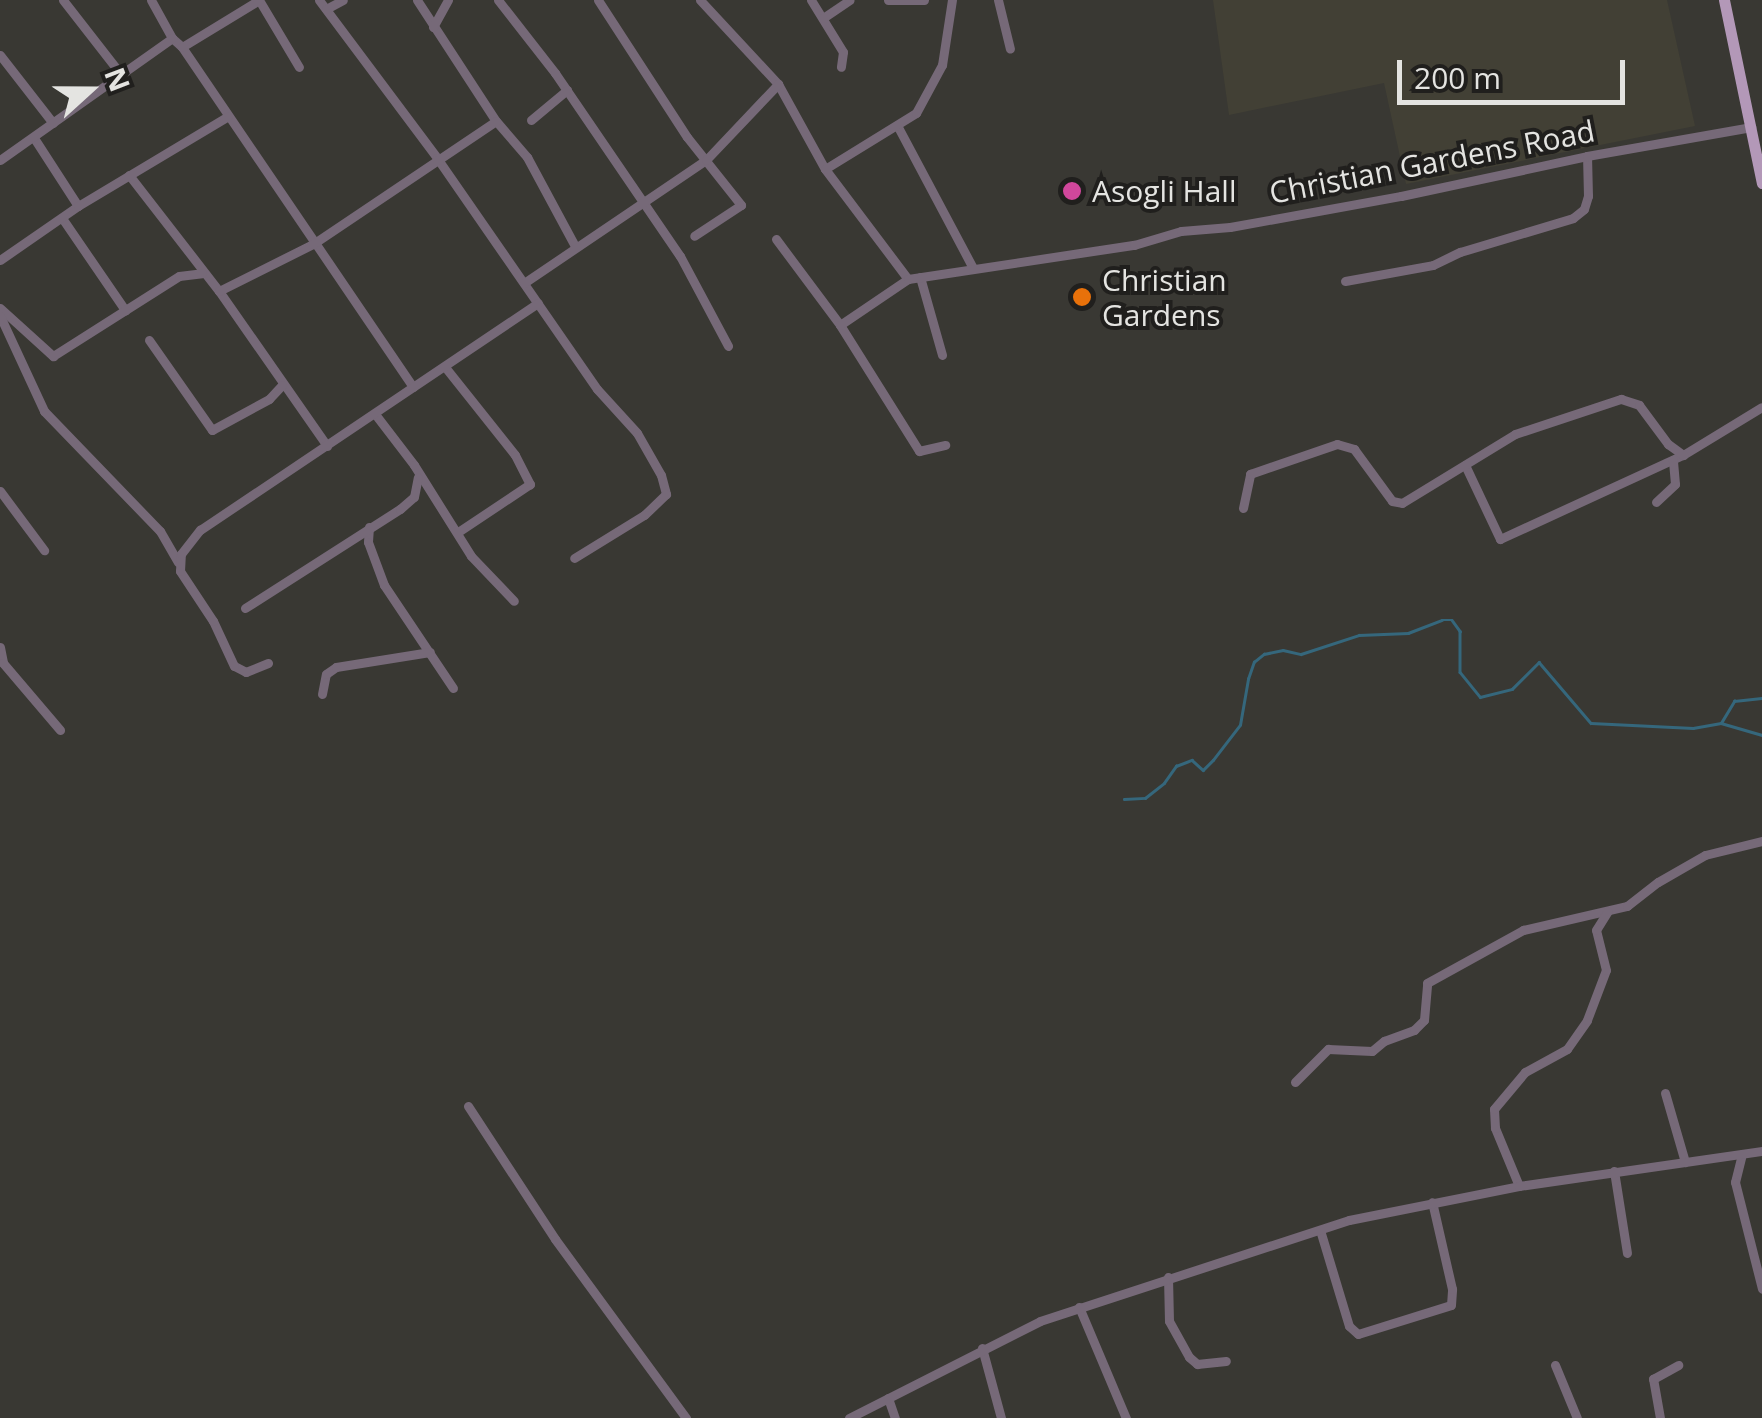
<!DOCTYPE html>
<style>
body{margin:0}
#map{position:relative;width:1762px;height:1418px;overflow:hidden;background:#393833;font-family:"Open Sans",sans-serif}
div>[style]{position:absolute}
.built>*{inset:0;background:#424035}
.stream>*{height:2.5px;margin:-1.25px;padding:0 1.25px;transform-origin:1.25px;border-radius:1.25px;background:#35677c}
.minor>*{height:9px;margin:-4.5px;padding:0 4.5px;transform-origin:4.5px;border-radius:4.5px;background:#766978}
.major>*{height:11px;margin:-5.5px;padding:0 5.5px;transform-origin:5.5px;border-radius:5.5px;background:#b398b8}
.dots>*{width:28px;height:28px;translate:-50% -50%;box-sizing:border-box;border:5px solid #201f1d;border-radius:50%}
span{translate:-50% -50%;white-space:nowrap;text-align:center;line-height:1.15;-webkit-text-stroke:8px #201f1d;paint-order:stroke}
.street-label{font-size:30px;color:#e4e4e1}
.poi-label{font-size:30px;color:#e4e4e1}
.left{translate:0 -50%;text-align:left}
.north{position:absolute;left:40px;top:40px;width:100px;height:100px;-webkit-text-stroke:8px #201f1d;paint-order:stroke;rotate:69deg;font-size:28px;font-weight:700;line-height:40px;text-align:center;color:#e4e4e1}
.north::after{content:'';display:block;margin:auto;width:35px;height:45px;background:#e4e4e1;clip-path:polygon(50% 0,100% 100%,50% 72%,0 100%)}
.scale{position:absolute;left:1397px;top:60px;width:228px;height:45px;box-sizing:border-box;border:5px solid #e4e4e1;border-top:0;padding-left:12px;font-size:30px;line-height:35px;white-space:nowrap;color:#e4e4e1;-webkit-text-stroke:8px #201f1d;paint-order:stroke}
</style>
<div id="map">
<div class="built">
<div style="clip-path:polygon(1213px 0,1667px 0,1695px 126px,1406px 184px,1384px 83px,1229px 115px)"></div>
</div>
<div class="stream">
<div style="left:1721px;top:723px;width:43px;rotate:16.3deg"></div>
<div style="left:1124px;top:799px;width:21px;rotate:-3deg"></div>
<div style="left:1145px;top:798px;width:24px;rotate:-38deg"></div>
<div style="left:1164px;top:783px;width:21px;rotate:-55deg"></div>
<div style="left:1176px;top:766px;width:17px;rotate:-21deg"></div>
<div style="left:1192px;top:760px;width:15px;rotate:42deg"></div>
<div style="left:1203px;top:770px;width:14px;rotate:-45deg"></div>
<div style="left:1213px;top:760px;width:44px;rotate:-52.4deg"></div>
<div style="left:1240px;top:725px;width:47px;rotate:-80.1deg"></div>
<div style="left:1248px;top:679px;width:18px;rotate:-71deg"></div>
<div style="left:1254px;top:662px;width:13px;rotate:-39deg"></div>
<div style="left:1264px;top:654px;width:19px;rotate:-12deg"></div>
<div style="left:1283px;top:650px;width:18px;rotate:13deg"></div>
<div style="left:1301px;top:654px;width:61px;rotate:-18.1deg"></div>
<div style="left:1359px;top:635px;width:49px;rotate:-2.3deg"></div>
<div style="left:1408px;top:633px;width:36px;rotate:-21deg"></div>
<div style="left:1442px;top:620px;width:10px"></div>
<div style="left:1452px;top:620px;width:14px;rotate:54deg"></div>
<div style="left:1460px;top:631px;width:41px;rotate:90deg"></div>
<div style="left:1460px;top:672px;width:32px;rotate:51deg"></div>
<div style="left:1480px;top:697px;width:33px;rotate:-14deg"></div>
<div style="left:1512px;top:689px;width:38px;rotate:-45deg"></div>
<div style="left:1539px;top:662px;width:80px;rotate:49.6deg"></div>
<div style="left:1591px;top:723px;width:102px;rotate:2.8deg"></div>
<div style="left:1693px;top:728px;width:28px;rotate:-10deg"></div>
<div style="left:1721px;top:723px;width:26px;rotate:-59deg"></div>
<div style="left:1734px;top:701px;width:28px;rotate:-6deg"></div>
</div>
<div class="minor">
<div style="left:63px;top:0;width:91px;rotate:52.1deg"></div>
<div style="left:151px;top:0;width:43px;rotate:61.1deg"></div>
<div style="left:172px;top:38px;width:13px;rotate:42deg"></div>
<div style="left:182px;top:47px;width:411px;rotate:55.8deg"></div>
<div style="left:259px;top:0;width:78px;rotate:59.2deg"></div>
<div style="left:319px;top:0;width:197px;rotate:53.2deg"></div>
<div style="left:437px;top:158px;width:281px;rotate:55.3deg"></div>
<div style="left:597px;top:389px;width:59px;rotate:47.7deg"></div>
<div style="left:637px;top:433px;width:48px;rotate:60.3deg"></div>
<div style="left:661px;top:475px;width:20px;rotate:75deg"></div>
<div style="left:666px;top:494px;width:30px;rotate:136deg"></div>
<div style="left:644px;top:515px;width:82px;rotate:148.4deg"></div>
<div style="left:417px;top:0;width:145px;rotate:56.9deg"></div>
<div style="left:496px;top:121px;width:48px;rotate:49.3deg"></div>
<div style="left:527px;top:157px;width:101px;rotate:61.7deg"></div>
<div style="left:498px;top:0;width:93px;rotate:52deg"></div>
<div style="left:555px;top:73px;width:222px;rotate:55.7deg"></div>
<div style="left:680px;top:256px;width:102px;rotate:61.9deg"></div>
<div style="left:598px;top:0;width:163px;rotate:57deg"></div>
<div style="left:687px;top:137px;width:87px;rotate:51.5deg"></div>
<div style="left:741px;top:205px;width:56px;rotate:146.6deg"></div>
<div style="left:700px;top:0;width:115px;rotate:47.1deg"></div>
<div style="left:778px;top:84px;width:97px;rotate:61.1deg"></div>
<div style="left:825px;top:169px;width:138px;rotate:53deg"></div>
<div style="left:811px;top:0;width:61px;rotate:58.4deg"></div>
<div style="left:843px;top:52px;width:15px;rotate:98deg"></div>
<div style="left:888px;top:0;width:36px"></div>
<div style="left:998px;top:0;width:50px;rotate:76.2deg"></div>
<div style="left:326px;top:9px;width:19px;rotate:-28deg"></div>
<div style="left:823px;top:18px;width:32px;rotate:-34deg"></div>
<div style="left:433px;top:27px;width:31px;rotate:-61deg"></div>
<div style="left:182px;top:47px;width:90px;rotate:-31.4deg"></div>
<div style="left:0;top:55px;width:86px;rotate:52.1deg"></div>
<div style="left:531px;top:120px;width:47px;rotate:-39.8deg"></div>
<div style="left:898px;top:127px;width:160px;rotate:62deg"></div>
<div style="left:34px;top:138px;width:81px;rotate:57.1deg"></div>
<div style="left:0;top:160px;width:211px;rotate:-35.3deg"></div>
<div style="left:825px;top:169px;width:107px;rotate:-31.6deg"></div>
<div style="left:916px;top:113px;width:55px;rotate:-61.6deg"></div>
<div style="left:942px;top:65px;width:66px;rotate:-81.3deg"></div>
<div style="left:129px;top:175px;width:147px;rotate:52.2deg"></div>
<div style="left:219px;top:291px;width:189px;rotate:55.1deg"></div>
<div style="left:62px;top:218px;width:112px;rotate:55.6deg"></div>
<div style="left:776px;top:239px;width:107px;rotate:53.3deg"></div>
<div style="left:840px;top:325px;width:149px;rotate:57.9deg"></div>
<div style="left:919px;top:451px;width:27px;rotate:-13deg"></div>
<div style="left:0;top:260px;width:95px;rotate:-34.7deg"></div>
<div style="left:78px;top:206px;width:174px;rotate:-30.9deg"></div>
<div style="left:920px;top:277px;width:81px;rotate:74.2deg"></div>
<div style="left:1345px;top:281px;width:89px;rotate:-10.3deg"></div>
<div style="left:1433px;top:265px;width:30px;rotate:-26deg"></div>
<div style="left:1460px;top:252px;width:118px;rotate:-16.7deg"></div>
<div style="left:1573px;top:218px;width:14px;rotate:-39deg"></div>
<div style="left:1584px;top:209px;width:14px;rotate:-73deg"></div>
<div style="left:1588px;top:196px;width:40px;rotate:-91.4deg"></div>
<div style="left:524px;top:283px;width:220px;rotate:-34.1deg"></div>
<div style="left:706px;top:160px;width:105px;rotate:-46.5deg"></div>
<div style="left:219px;top:291px;width:105px;rotate:-26.6deg"></div>
<div style="left:313px;top:244px;width:220px;rotate:-33.9deg"></div>
<div style="left:0;top:308px;width:72px;rotate:42.2deg"></div>
<div style="left:53px;top:356px;width:149px;rotate:-32.4deg"></div>
<div style="left:179px;top:276px;width:23px;rotate:-7deg"></div>
<div style="left:0;top:316px;width:105px;rotate:65.1deg"></div>
<div style="left:44px;top:411px;width:167px;rotate:46deg"></div>
<div style="left:160px;top:531px;width:36px;rotate:60deg"></div>
<div style="left:840px;top:325px;width:82px;rotate:-34.1deg"></div>
<div style="left:908px;top:279px;width:229px;rotate:-8.6deg"></div>
<div style="left:1134px;top:245px;width:49px;rotate:-16.6deg"></div>
<div style="left:1181px;top:231px;width:49px;rotate:-4.7deg"></div>
<div style="left:1230px;top:227px;width:174px;rotate:-10.3deg"></div>
<div style="left:1401px;top:196px;width:190px;rotate:-12.1deg"></div>
<div style="left:1587px;top:156px;width:167px;rotate:-10deg"></div>
<div style="left:149px;top:340px;width:110px;rotate:55deg"></div>
<div style="left:212px;top:430px;width:65px;rotate:-28.5deg"></div>
<div style="left:269px;top:399px;width:19px;rotate:-47deg"></div>
<div style="left:445px;top:367px;width:112px;rotate:51.5deg"></div>
<div style="left:515px;top:455px;width:33px;rotate:63deg"></div>
<div style="left:530px;top:484px;width:87px;rotate:146.3deg"></div>
<div style="left:375px;top:414px;width:64px;rotate:52.6deg"></div>
<div style="left:414px;top:465px;width:107px;rotate:57.9deg"></div>
<div style="left:471px;top:556px;width:62px;rotate:46.3deg"></div>
<div style="left:1465px;top:465px;width:82px;rotate:64.7deg"></div>
<div style="left:1500px;top:539px;width:201px;rotate:-24.7deg"></div>
<div style="left:1683px;top:455px;width:92px;rotate:-31.3deg"></div>
<div style="left:0;top:491px;width:74px;rotate:53.3deg"></div>
<div style="left:1656px;top:502px;width:26px;rotate:-43deg"></div>
<div style="left:1675px;top:484px;width:24px;rotate:-95deg"></div>
<div style="left:1243px;top:508px;width:35px;rotate:-78deg"></div>
<div style="left:1250px;top:474px;width:92px;rotate:-19deg"></div>
<div style="left:1337px;top:444px;width:18px;rotate:16deg"></div>
<div style="left:1354px;top:449px;width:64px;rotate:53.8deg"></div>
<div style="left:1392px;top:501px;width:10px;rotate:11deg"></div>
<div style="left:1402px;top:503px;width:132px;rotate:-31.4deg"></div>
<div style="left:1515px;top:434px;width:112px;rotate:-18.3deg"></div>
<div style="left:1621px;top:399px;width:19px;rotate:18deg"></div>
<div style="left:1639px;top:405px;width:49px;rotate:53.4deg"></div>
<div style="left:1668px;top:444px;width:19px;rotate:36deg"></div>
<div style="left:369px;top:527px;width:15px;rotate:94deg"></div>
<div style="left:368px;top:542px;width:46px;rotate:69.6deg"></div>
<div style="left:384px;top:585px;width:124px;rotate:56.2deg"></div>
<div style="left:245px;top:608px;width:184px;rotate:-32.6deg"></div>
<div style="left:400px;top:509px;width:18px;rotate:-41deg"></div>
<div style="left:414px;top:497px;width:20px;rotate:-79deg"></div>
<div style="left:0;top:647px;width:16px;rotate:79deg"></div>
<div style="left:3px;top:663px;width:88px;rotate:49.6deg"></div>
<div style="left:268px;top:663px;width:24px;rotate:158deg"></div>
<div style="left:246px;top:672px;width:13px;rotate:-153deg"></div>
<div style="left:234px;top:666px;width:50px;rotate:-115deg"></div>
<div style="left:213px;top:621px;width:60px;rotate:-123.4deg"></div>
<div style="left:180px;top:571px;width:17px;rotate:-87deg"></div>
<div style="left:181px;top:554px;width:31px;rotate:-52deg"></div>
<div style="left:200px;top:530px;width:407px;rotate:-33.9deg"></div>
<div style="left:322px;top:694px;width:20px;rotate:-79deg"></div>
<div style="left:326px;top:674px;width:12px;rotate:-35deg"></div>
<div style="left:336px;top:667px;width:95px;rotate:-9.1deg"></div>
<div style="left:1295px;top:1082px;width:47px;rotate:-45deg"></div>
<div style="left:1328px;top:1049px;width:44px;rotate:2.6deg"></div>
<div style="left:1372px;top:1051px;width:16px;rotate:-40deg"></div>
<div style="left:1384px;top:1041px;width:32px;rotate:-20deg"></div>
<div style="left:1414px;top:1030px;width:14px;rotate:-45deg"></div>
<div style="left:1424px;top:1020px;width:37px;rotate:-85deg"></div>
<div style="left:1427px;top:983px;width:110px;rotate:-28.9deg"></div>
<div style="left:1523px;top:930px;width:107px;rotate:-13deg"></div>
<div style="left:1627px;top:906px;width:39px;rotate:-38deg"></div>
<div style="left:1658px;top:882px;width:54px;rotate:-29.9deg"></div>
<div style="left:1705px;top:855px;width:59px;rotate:-13.8deg"></div>
<div style="left:1665px;top:1093px;width:72px;rotate:73.8deg"></div>
<div style="left:468px;top:1106px;width:159px;rotate:56.8deg"></div>
<div style="left:555px;top:1239px;width:222px;rotate:53.8deg"></div>
<div style="left:1742px;top:1154px;width:29px;rotate:104deg"></div>
<div style="left:1735px;top:1182px;width:110px;rotate:75.8deg"></div>
<div style="left:1614px;top:1171px;width:83px;rotate:81deg"></div>
<div style="left:1519px;top:1186px;width:63px;rotate:-112.5deg"></div>
<div style="left:1495px;top:1128px;width:19px;rotate:-93deg"></div>
<div style="left:1494px;top:1109px;width:48px;rotate:-50deg"></div>
<div style="left:1525px;top:1072px;width:48px;rotate:-28.7deg"></div>
<div style="left:1567px;top:1049px;width:35px;rotate:-55deg"></div>
<div style="left:1587px;top:1020px;width:53px;rotate:-69.2deg"></div>
<div style="left:1606px;top:970px;width:41px;rotate:-104deg"></div>
<div style="left:1596px;top:930px;width:22px;rotate:-58deg"></div>
<div style="left:1320px;top:1230px;width:100px;rotate:73.2deg"></div>
<div style="left:1349px;top:1326px;width:12px;rotate:42deg"></div>
<div style="left:1358px;top:1334px;width:97px;rotate:-17.3deg"></div>
<div style="left:1451px;top:1305px;width:16px;rotate:-86deg"></div>
<div style="left:1452px;top:1289px;width:89px;rotate:-102.9deg"></div>
<div style="left:1168px;top:1277px;width:44px;rotate:88.7deg"></div>
<div style="left:1169px;top:1321px;width:41px;rotate:60.9deg"></div>
<div style="left:1189px;top:1357px;width:11px;rotate:41deg"></div>
<div style="left:1197px;top:1364px;width:29px;rotate:-6deg"></div>
<div style="left:1079px;top:1307px;width:121px;rotate:67.1deg"></div>
<div style="left:982px;top:1348px;width:73px;rotate:74.8deg"></div>
<div style="left:1555px;top:1365px;width:57px;rotate:67.5deg"></div>
<div style="left:888px;top:1398px;width:21px;rotate:71deg"></div>
<div style="left:849px;top:1418px;width:214px;rotate:-26.9deg"></div>
<div style="left:1040px;top:1321px;width:325px;rotate:-18.1deg"></div>
<div style="left:1349px;top:1220px;width:173px;rotate:-11.3deg"></div>
<div style="left:1519px;top:1186px;width:246px;rotate:-8.2deg"></div>
<div style="left:1660px;top:1418px;width:40px;rotate:-100deg"></div>
<div style="left:1653px;top:1379px;width:29px;rotate:-29deg"></div>
</div>
<div class="major">
<div style="left:1724px;top:0;width:187px;rotate:78.3deg"></div>
</div>
<div class="dots">
<div style="left:1072px;top:191px;background:#d1479c"></div>
<div style="left:1082px;top:297px;background:#e8710a"></div>
</div>
<div class="street-label">
<span style="left:1432px;top:162px;rotate:-11deg">Christian Gardens Road</span>
</div>
<div class="poi-label">
<span class="left" style="left:1092px;top:191px">Asogli Hall</span>
<span class="left" style="left:1102px;top:297px">Christian<br>Gardens</span>
</div>
<div class="north">N</div>
<div class="scale">200 m</div>
</div>
